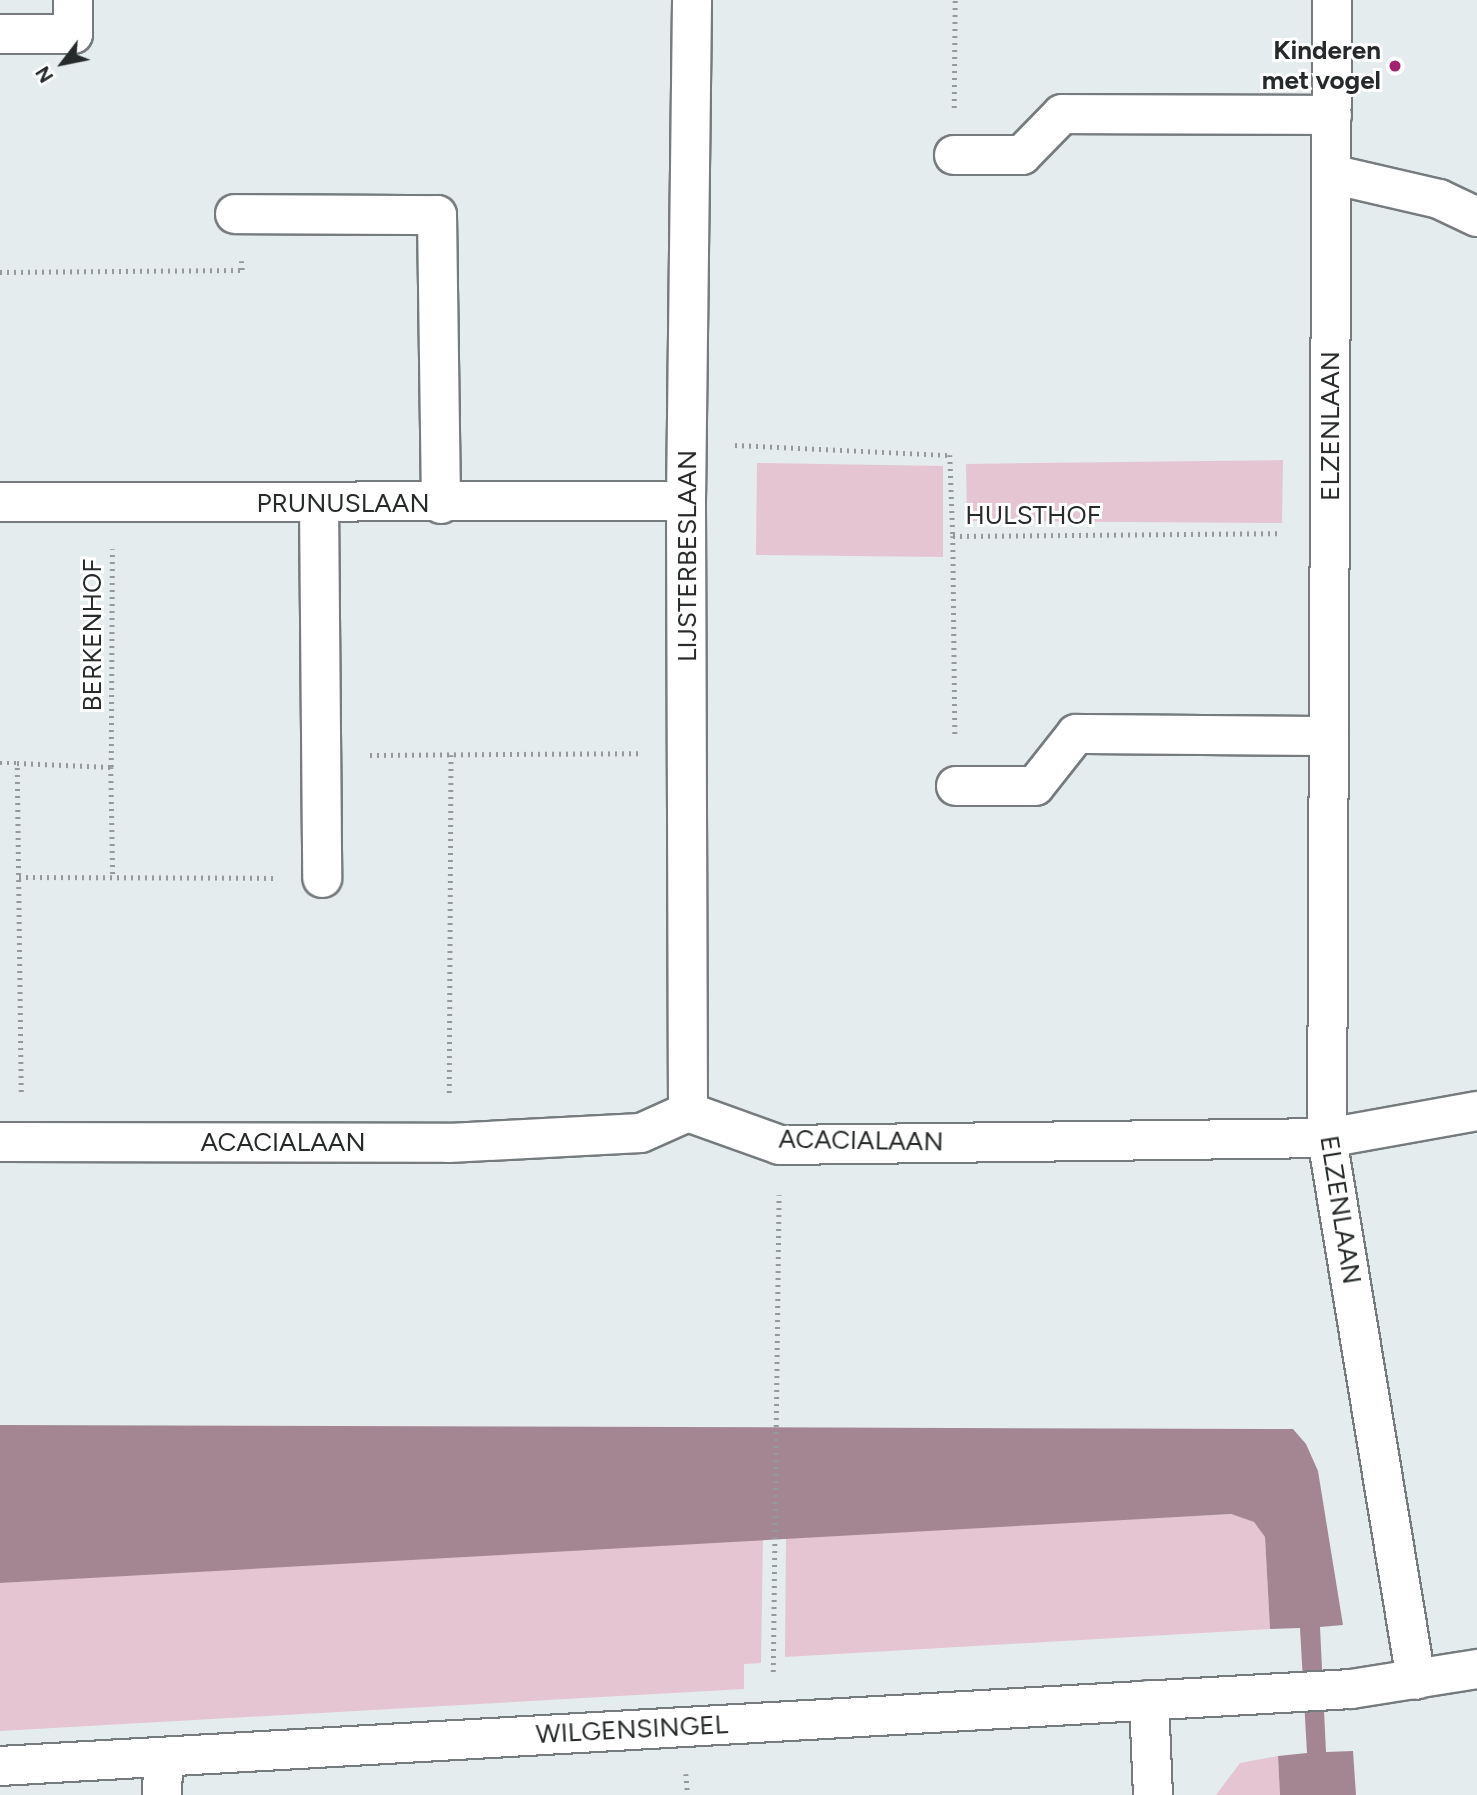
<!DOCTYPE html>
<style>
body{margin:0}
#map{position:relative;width:1477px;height:1795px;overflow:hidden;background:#e5ecee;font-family:Figtree,sans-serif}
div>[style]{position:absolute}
.green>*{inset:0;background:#e5c5d2}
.water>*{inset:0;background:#a48693}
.path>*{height:4.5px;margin-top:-2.25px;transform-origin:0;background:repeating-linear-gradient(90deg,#94999b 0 2px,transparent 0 7px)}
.roads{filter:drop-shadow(2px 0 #767c7e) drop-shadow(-2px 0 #767c7e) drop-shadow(0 2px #767c7e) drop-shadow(0 -2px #767c7e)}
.minor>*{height:38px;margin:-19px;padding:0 19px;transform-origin:19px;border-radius:19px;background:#fff}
.dots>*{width:19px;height:19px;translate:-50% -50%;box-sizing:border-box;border:4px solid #fff;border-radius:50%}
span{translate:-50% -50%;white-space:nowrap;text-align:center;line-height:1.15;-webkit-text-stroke:6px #fff;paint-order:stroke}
.poi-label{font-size:26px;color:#272a2b;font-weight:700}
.right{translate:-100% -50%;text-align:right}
.street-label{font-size:26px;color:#272a2b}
.north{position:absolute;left:28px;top:28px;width:70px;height:70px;-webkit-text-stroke:5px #fff;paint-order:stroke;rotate:238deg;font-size:19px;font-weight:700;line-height:28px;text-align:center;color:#272a2b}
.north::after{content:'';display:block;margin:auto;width:24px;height:32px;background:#272a2b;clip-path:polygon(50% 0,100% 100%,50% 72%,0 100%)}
</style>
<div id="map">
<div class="green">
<div style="clip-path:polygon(1283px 460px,1282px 523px,967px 521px,966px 464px)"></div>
<div style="clip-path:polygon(757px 463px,943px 466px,943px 557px,756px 555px)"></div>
<div style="clip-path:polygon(1231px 1514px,1254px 1522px,1265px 1537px,1270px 1629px,785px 1657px,786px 1536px)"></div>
<div style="clip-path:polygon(763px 1537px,761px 1663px,744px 1664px,744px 1689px,0 1731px,0 1583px)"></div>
<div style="clip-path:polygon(1278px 1756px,1280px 1795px,1216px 1795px,1240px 1763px)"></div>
</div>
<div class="water">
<div style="clip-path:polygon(0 1425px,1293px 1429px,1306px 1444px,1318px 1471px,1343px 1625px,1320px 1627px,1326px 1752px,1353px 1751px,1356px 1795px,1280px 1795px,1278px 1756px,1307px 1753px,1300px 1628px,1270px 1629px,1265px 1537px,1254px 1522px,1231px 1514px,0 1583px)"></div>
</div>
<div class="path">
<div style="left:954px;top:108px;width:108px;rotate:-89.5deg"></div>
<div style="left:0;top:272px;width:242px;rotate:-0.5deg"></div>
<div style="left:242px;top:270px;width:9px;rotate:-96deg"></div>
<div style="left:735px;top:445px;width:215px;rotate:2.7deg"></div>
<div style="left:950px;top:455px;width:81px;rotate:87.9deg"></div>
<div style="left:953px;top:536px;width:328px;rotate:-0.5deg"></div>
<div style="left:953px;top:536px;width:202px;rotate:89.4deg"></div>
<div style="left:370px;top:755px;width:268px;rotate:-0.4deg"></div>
<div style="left:0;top:763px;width:17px"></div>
<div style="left:111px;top:767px;width:110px;rotate:89deg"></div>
<div style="left:19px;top:877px;width:254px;rotate:0.2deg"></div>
<div style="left:21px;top:1092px;width:329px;rotate:-90.7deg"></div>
<div style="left:17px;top:763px;width:94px;rotate:2.4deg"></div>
<div style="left:111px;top:767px;width:218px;rotate:-89.7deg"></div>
<div style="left:449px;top:1093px;width:338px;rotate:-89.7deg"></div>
<div style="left:773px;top:1672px;width:477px;rotate:-89.3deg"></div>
<div style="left:686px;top:1774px;width:21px;rotate:85deg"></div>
</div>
<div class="roads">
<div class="minor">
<div style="left:1332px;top:0;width:1138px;rotate:90.25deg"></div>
<div style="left:1327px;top:1138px;width:549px;rotate:80.67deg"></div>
<div style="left:0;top:34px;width:73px"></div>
<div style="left:73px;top:34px;width:34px;rotate:-90deg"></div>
<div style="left:954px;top:155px;width:68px"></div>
<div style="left:1022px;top:155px;width:57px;rotate:-45.7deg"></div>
<div style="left:1062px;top:114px;width:270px;rotate:0.2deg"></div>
<div style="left:1331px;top:174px;width:111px;rotate:13deg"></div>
<div style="left:1439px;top:199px;width:42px;rotate:25.3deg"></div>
<div style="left:235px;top:214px;width:202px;rotate:0.3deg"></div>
<div style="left:437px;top:215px;width:289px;rotate:89.2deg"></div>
<div style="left:0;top:502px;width:686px;rotate:-0.08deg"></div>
<div style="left:319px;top:503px;width:375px;rotate:89.5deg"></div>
<div style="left:956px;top:786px;width:79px"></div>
<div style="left:1035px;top:786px;width:66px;rotate:-51.7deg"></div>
<div style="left:1076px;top:734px;width:253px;rotate:0.5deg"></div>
<div style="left:688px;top:1112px;width:611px;rotate:-90.19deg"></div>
<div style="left:686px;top:501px;width:501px;rotate:-89.31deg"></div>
<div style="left:0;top:1142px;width:449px;rotate:0.1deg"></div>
<div style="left:449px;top:1143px;width:192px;rotate:-3deg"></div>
<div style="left:641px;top:1133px;width:51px;rotate:-24.1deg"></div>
<div style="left:688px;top:1112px;width:98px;rotate:19.7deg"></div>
<div style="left:780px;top:1145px;width:547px;rotate:-0.73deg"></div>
<div style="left:1327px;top:1138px;width:152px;rotate:-10.2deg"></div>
<div style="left:1149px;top:1700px;width:95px;rotate:87.6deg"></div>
<div style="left:0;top:1766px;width:1353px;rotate:-3.26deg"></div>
<div style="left:1351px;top:1689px;width:128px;rotate:-9deg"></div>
<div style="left:162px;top:1795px;width:37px;rotate:-88deg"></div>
</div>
</div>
<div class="dots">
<div style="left:1395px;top:66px;background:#a41f6c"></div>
</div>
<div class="poi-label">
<span class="right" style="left:1381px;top:66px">Kinderen<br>met vogel</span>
</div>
<div class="street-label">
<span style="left:1331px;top:426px;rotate:-90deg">ELZENLAAN</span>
<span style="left:343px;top:504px">PRUNUSLAAN</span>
<span style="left:1033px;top:516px">HULSTHOF</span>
<span style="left:688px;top:556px;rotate:-90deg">LIJSTERBESLAAN</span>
<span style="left:93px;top:635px;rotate:-90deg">BERKENHOF</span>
<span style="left:861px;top:1141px;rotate:1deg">ACACIALAAN</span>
<span style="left:283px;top:1143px">ACACIALAAN</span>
<span style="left:1340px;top:1210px;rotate:81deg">ELZENLAAN</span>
<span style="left:632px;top:1730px;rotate:-3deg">WILGENSINGEL</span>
</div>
<div class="north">N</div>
</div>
